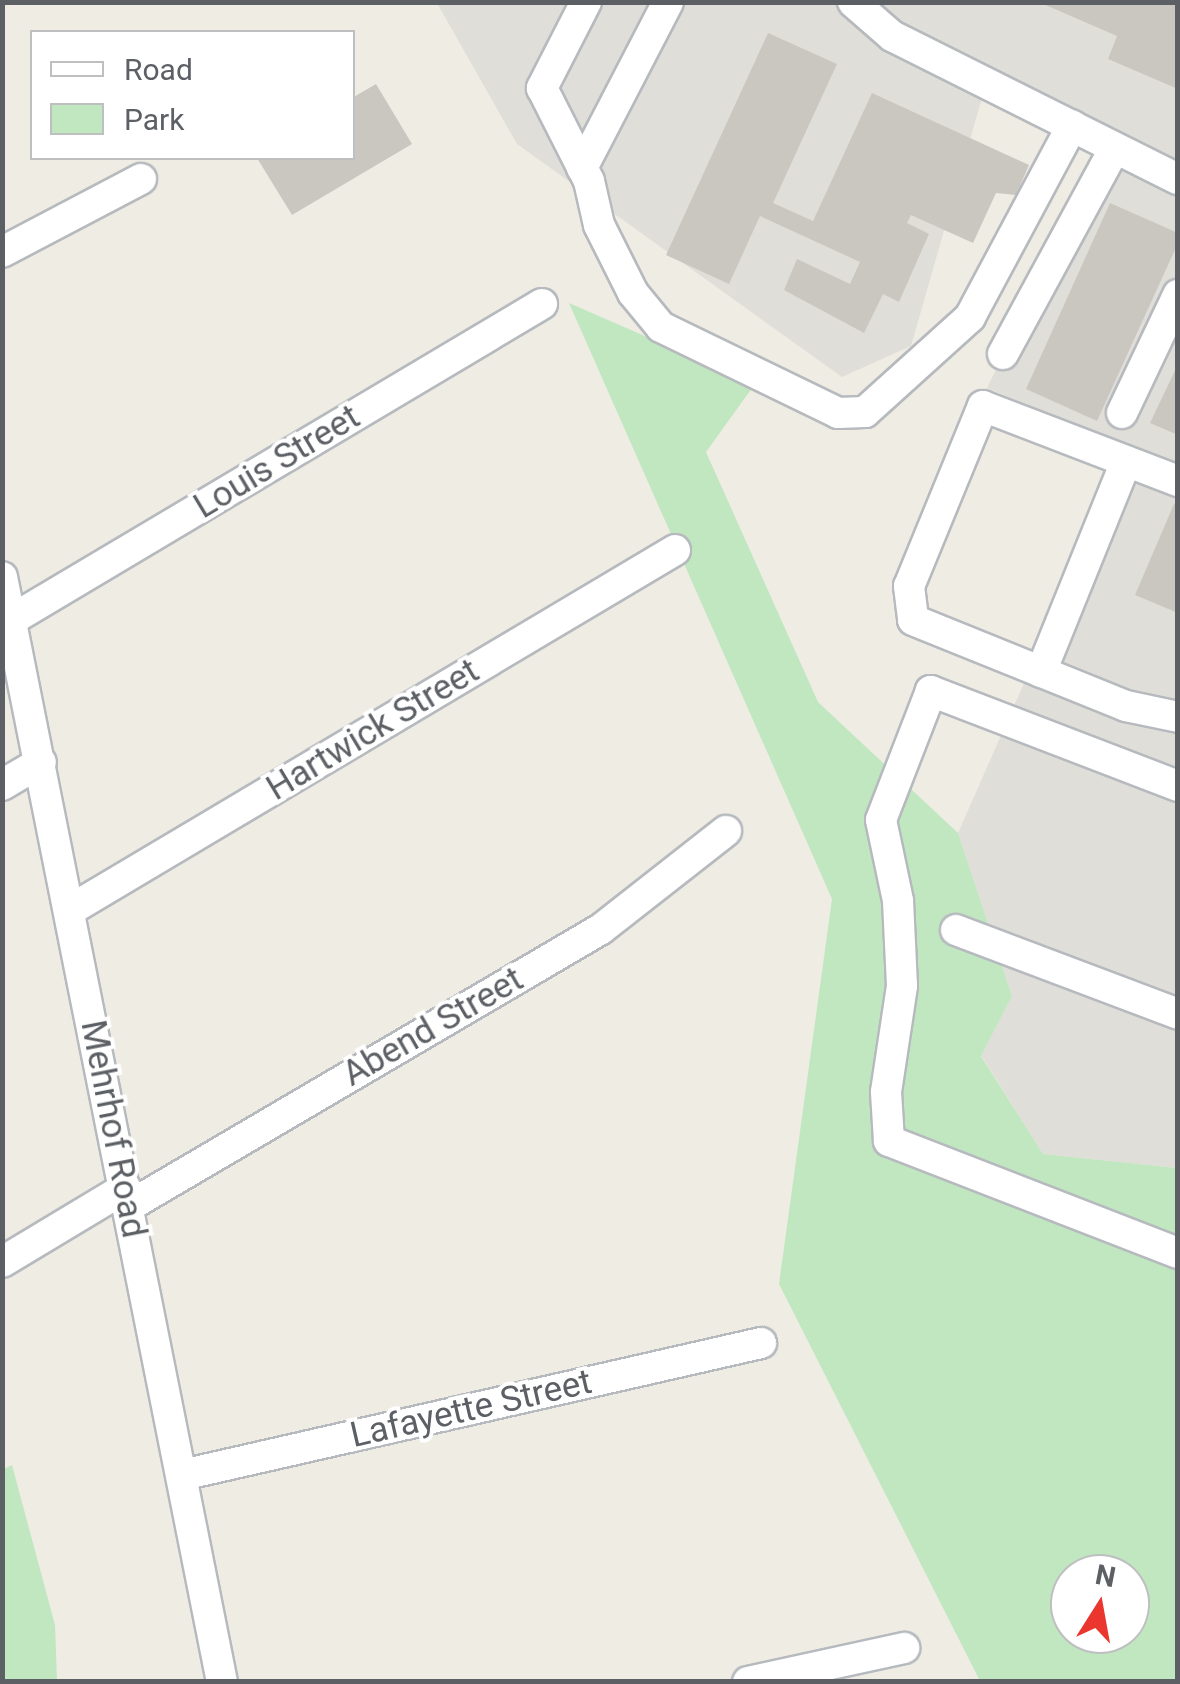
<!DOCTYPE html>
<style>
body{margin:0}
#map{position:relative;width:1180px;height:1684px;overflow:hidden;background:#efece4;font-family:Roboto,sans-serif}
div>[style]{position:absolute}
.industrial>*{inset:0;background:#e0ded8}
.green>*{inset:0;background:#c1e7c0}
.building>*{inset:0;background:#cac7c1}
.roads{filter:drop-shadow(2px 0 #b6babe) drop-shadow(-2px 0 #b6babe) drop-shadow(0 2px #b6babe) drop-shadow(0 -2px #b6babe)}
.minor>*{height:30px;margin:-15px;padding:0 15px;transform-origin:15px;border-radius:15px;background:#fff}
span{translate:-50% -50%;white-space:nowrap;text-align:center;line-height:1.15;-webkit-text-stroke:8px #fff;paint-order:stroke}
.street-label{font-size:35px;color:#5c6065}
.frame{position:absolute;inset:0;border:5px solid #5c6065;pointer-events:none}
.legend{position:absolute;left:30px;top:30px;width:325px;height:130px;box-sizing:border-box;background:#fff;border:2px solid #bebfc1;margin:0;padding:12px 18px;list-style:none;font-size:30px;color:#5c6065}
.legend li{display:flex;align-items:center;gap:20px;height:50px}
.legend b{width:50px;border:2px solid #bebfc1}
.north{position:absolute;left:1050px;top:1554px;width:100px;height:100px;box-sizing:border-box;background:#fff;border:2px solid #bebfc1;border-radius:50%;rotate:11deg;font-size:28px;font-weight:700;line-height:40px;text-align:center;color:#5c6065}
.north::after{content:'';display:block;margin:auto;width:35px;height:45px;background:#eb362d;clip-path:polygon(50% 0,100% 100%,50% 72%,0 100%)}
</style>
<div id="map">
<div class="industrial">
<div style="clip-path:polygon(437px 3px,1177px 3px,1177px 1168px,1043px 1154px,981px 1055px,1012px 996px,958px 833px,1129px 445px,987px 388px,1101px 154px,982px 98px,911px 346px,842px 377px,517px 144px)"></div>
</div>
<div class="green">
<div style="clip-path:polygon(evenodd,569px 303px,755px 384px,706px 452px,818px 702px,958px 833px,1012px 996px,981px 1056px,1043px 1154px,1177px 1168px,1177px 1681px,980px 1681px,779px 1284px,832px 899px,569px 303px,1070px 1574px,1130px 1574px,1130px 1634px,1070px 1634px,1070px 1574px)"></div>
<div style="clip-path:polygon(12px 1465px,55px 1625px,57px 1681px,3px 1681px,2px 1470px)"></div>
</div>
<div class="building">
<div style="clip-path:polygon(1041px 3px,1178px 3px,1178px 89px,1108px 59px,1117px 36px)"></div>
<div style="clip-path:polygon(768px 33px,837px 64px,773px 203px,813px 221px,872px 93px,1029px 165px,1016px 195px,996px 193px,973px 243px,911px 215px,907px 223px,929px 234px,899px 302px,883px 294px,864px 333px,784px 290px,797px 259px,850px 284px,860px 262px,760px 216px,729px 284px,666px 255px)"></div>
<div style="clip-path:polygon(376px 84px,412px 144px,292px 215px,257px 158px,352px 158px,352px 98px)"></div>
<div style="clip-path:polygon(1110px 203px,1178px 233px,1178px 243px,1097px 421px,1026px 389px)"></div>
<div style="clip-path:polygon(1178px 364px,1178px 435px,1150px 423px)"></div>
<div style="clip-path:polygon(1174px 504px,1178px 506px,1178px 613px,1135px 595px)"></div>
</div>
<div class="roads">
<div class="minor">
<div style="left:586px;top:2px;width:97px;rotate:117.1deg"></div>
<div style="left:542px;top:88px;width:104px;rotate:63.2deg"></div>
<div style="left:589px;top:181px;width:45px;rotate:77.2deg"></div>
<div style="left:599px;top:225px;width:76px;rotate:63.4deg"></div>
<div style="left:633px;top:293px;width:44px;rotate:50.5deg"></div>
<div style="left:661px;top:327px;width:197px;rotate:25.9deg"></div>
<div style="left:838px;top:413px;width:27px;rotate:-2deg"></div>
<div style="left:865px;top:412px;width:142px;rotate:-42.1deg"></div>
<div style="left:970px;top:317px;width:217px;rotate:-61.9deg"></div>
<div style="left:853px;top:2px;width:52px;rotate:41.1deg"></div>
<div style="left:892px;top:36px;width:320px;rotate:26.6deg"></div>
<div style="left:582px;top:168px;width:187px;rotate:-62.6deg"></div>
<div style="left:2px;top:252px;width:157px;rotate:-27.7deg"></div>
<div style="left:1003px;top:354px;width:234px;rotate:-61.5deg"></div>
<div style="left:1122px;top:413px;width:131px;rotate:-64.6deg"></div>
<div style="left:1178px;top:481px;width:209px;rotate:-159deg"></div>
<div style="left:983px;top:406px;width:195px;rotate:112.3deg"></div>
<div style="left:909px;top:586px;width:34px;rotate:83deg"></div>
<div style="left:913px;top:620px;width:230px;rotate:22deg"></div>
<div style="left:1126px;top:706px;width:53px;rotate:11.9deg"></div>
<div style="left:2px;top:577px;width:1127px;rotate:78.74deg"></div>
<div style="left:11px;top:620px;width:618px;rotate:-30.76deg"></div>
<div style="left:1041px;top:672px;width:227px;rotate:-68deg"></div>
<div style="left:2px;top:785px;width:45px;rotate:-30.5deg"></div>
<div style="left:1178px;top:786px;width:265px;rotate:-159deg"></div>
<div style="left:931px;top:691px;width:138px;rotate:111.2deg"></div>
<div style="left:881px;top:820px;width:83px;rotate:78.1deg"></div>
<div style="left:898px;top:901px;width:85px;rotate:87.3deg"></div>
<div style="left:902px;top:986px;width:107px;rotate:98.6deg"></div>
<div style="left:886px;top:1092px;width:49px;rotate:86.5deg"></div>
<div style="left:889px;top:1141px;width:310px;rotate:21.2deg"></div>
<div style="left:70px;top:910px;width:704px;rotate:-30.75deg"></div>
<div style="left:956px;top:930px;width:237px;rotate:20.7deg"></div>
<div style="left:129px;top:1206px;width:547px;rotate:-30.41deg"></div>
<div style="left:601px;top:929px;width:159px;rotate:-38.1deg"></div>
<div style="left:2px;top:1262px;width:144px;rotate:-31deg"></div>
<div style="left:182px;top:1475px;width:594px;rotate:-12.84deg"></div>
<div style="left:748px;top:1682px;width:160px;rotate:-12.3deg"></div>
</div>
</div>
<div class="street-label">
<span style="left:277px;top:462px;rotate:-31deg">Louis Street</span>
<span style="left:373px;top:730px;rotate:-31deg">Hartwick Street</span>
<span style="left:433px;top:1027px;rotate:-30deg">Abend Street</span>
<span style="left:113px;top:1129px;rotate:79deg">Mehrhof Road</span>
<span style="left:471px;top:1409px;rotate:-13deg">Lafayette Street</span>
</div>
<div class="frame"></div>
<ul class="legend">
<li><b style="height:12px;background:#fff"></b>Road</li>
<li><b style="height:28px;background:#c1e7c0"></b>Park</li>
</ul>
<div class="north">N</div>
</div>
